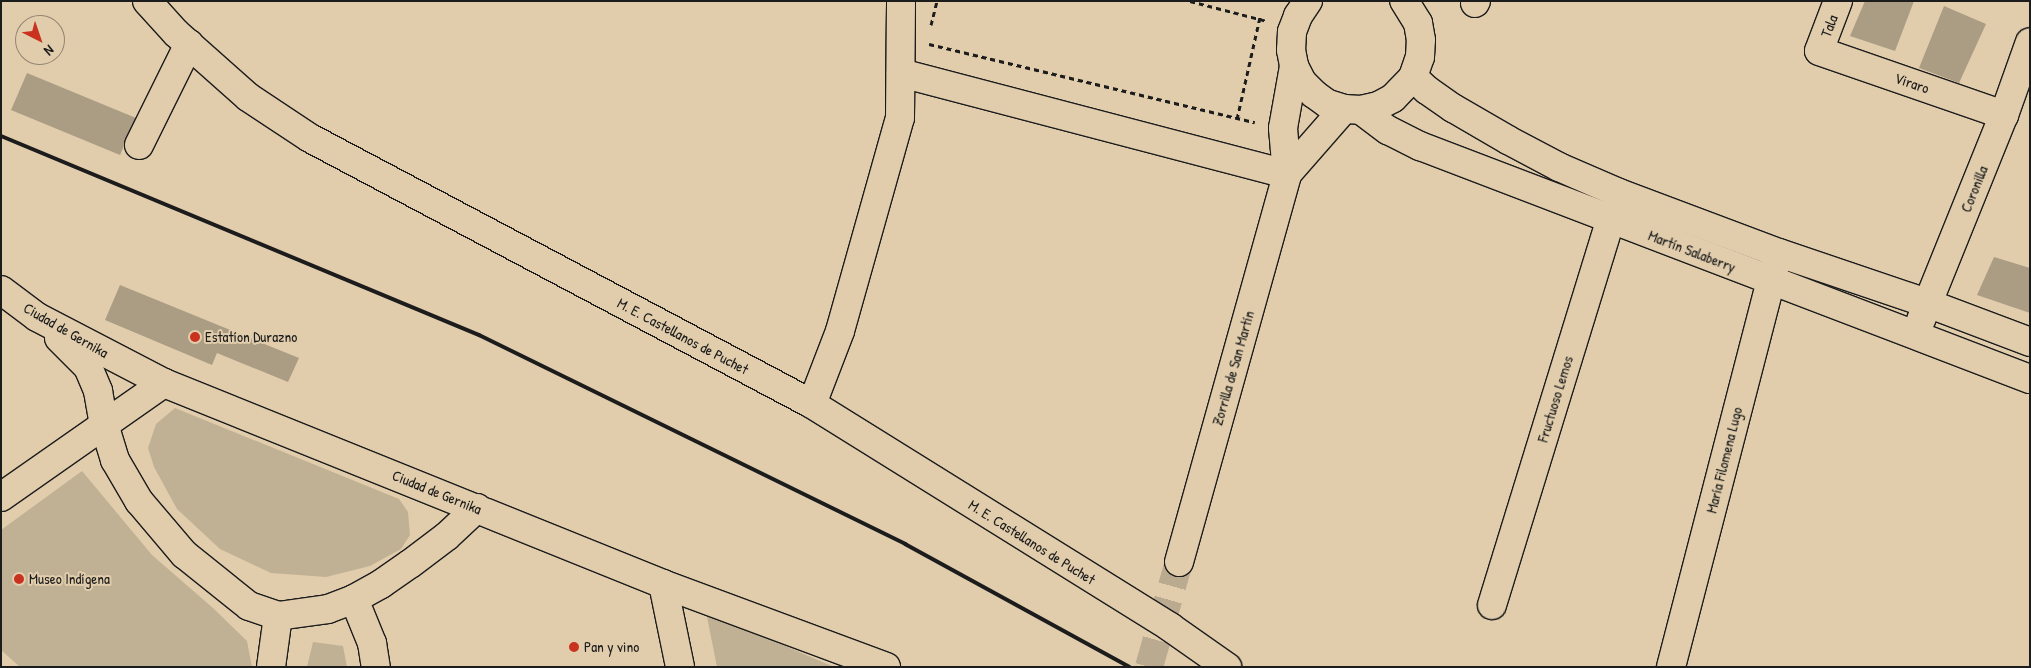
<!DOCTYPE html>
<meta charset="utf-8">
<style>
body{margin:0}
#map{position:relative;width:2031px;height:668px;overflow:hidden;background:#e1cdac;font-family:"Patrick Hand",sans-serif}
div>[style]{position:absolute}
.green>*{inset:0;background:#c0b194}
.building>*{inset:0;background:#ab9c84}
.minor-tunnel>*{height:28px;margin-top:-14px;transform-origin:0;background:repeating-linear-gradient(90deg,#baaa8f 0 28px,transparent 0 42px)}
.path>*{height:3px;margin-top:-1.5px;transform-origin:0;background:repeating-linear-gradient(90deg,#1c1c1c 0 5px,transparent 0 9px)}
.roads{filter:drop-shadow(1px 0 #1c1c1c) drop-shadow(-1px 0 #1c1c1c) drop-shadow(0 1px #1c1c1c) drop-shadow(0 -1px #1c1c1c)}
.minor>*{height:28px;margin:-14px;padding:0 14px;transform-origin:14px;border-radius:14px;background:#e1cdac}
.rail>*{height:4px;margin:-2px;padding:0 2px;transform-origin:2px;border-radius:2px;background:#1c1c1c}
.dots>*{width:14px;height:14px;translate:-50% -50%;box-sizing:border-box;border:2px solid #e1cdac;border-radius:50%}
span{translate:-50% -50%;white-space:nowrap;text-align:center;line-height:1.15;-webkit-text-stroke:4px #e1cdac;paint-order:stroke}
.street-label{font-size:15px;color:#1c1c1c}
.poi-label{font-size:15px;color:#1c1c1c}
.left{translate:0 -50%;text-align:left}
.frame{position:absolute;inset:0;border:2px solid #1c1c1c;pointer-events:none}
.north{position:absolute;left:15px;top:15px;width:50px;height:50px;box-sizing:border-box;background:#e1cdac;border:1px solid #928672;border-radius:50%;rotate:139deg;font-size:14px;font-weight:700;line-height:20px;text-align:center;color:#1c1c1c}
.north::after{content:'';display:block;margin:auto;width:18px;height:22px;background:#c8321e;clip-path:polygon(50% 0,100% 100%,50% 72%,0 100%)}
</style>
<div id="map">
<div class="green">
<div style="clip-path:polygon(175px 408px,399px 499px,408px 512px,410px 535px,401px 549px,370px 566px,326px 577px,271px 573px,220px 549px,177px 509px,154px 467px,148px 448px,156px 424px)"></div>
<div style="clip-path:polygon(82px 471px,152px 555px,213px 608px,247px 641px,252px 667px,20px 667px,1px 650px,1px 530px)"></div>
<div style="clip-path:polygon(706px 612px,834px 667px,717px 667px)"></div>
<div style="clip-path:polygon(313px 642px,343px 646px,347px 667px,307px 667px)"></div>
</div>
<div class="building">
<div style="clip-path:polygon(1865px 1px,1914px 1px,1895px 51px,1850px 36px)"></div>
<div style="clip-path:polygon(1944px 6px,1986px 24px,1959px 83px,1919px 68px)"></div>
<div style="clip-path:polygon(27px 73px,136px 118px,120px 155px,11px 110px)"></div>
<div style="clip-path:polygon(1994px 257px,2030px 268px,2030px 313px,1977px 295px)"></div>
<div style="clip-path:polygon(120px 285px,299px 358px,288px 382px,217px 353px,212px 365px,105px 320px)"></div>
</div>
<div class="minor-tunnel">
<div style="left:1149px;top:667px;width:109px;rotate:-74.1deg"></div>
</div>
<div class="path">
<div style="left:1190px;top:1px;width:80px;rotate:14.6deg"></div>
<div style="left:931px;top:25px;width:25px;rotate:-76deg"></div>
<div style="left:929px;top:44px;width:335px;rotate:13.5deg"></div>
<div style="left:1237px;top:119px;width:105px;rotate:-77.3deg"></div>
</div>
<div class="roads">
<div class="minor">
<div style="left:147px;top:1px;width:43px;rotate:47.8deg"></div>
<div style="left:176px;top:33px;width:96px;rotate:41.6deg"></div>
<div style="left:248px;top:97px;width:74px;rotate:33.5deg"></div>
<div style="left:310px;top:138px;width:568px;rotate:27.92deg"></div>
<div style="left:812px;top:404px;width:422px;rotate:31.9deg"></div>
<div style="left:1170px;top:627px;width:70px;rotate:35.1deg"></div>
<div style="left:1308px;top:1px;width:18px;rotate:124deg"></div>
<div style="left:1298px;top:16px;width:17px;rotate:111deg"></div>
<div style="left:1292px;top:32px;width:18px;rotate:93deg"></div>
<div style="left:1291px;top:50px;width:16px;rotate:79deg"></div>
<div style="left:1294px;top:66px;width:18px;rotate:63deg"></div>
<div style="left:1302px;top:82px;width:17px;rotate:45deg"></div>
<div style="left:1314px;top:94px;width:17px;rotate:36deg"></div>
<div style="left:1328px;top:104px;width:17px;rotate:17deg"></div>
<div style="left:1344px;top:109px;width:17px;rotate:3deg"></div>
<div style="left:1361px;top:110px;width:17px;rotate:-13deg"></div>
<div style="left:1378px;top:106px;width:17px;rotate:-28deg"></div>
<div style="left:1393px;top:98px;width:29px;rotate:-46deg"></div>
<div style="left:1413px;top:77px;width:21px;rotate:-71deg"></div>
<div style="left:1420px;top:57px;width:17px;rotate:-87deg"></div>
<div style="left:1421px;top:40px;width:17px;rotate:-100deg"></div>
<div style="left:1418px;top:23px;width:26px;rotate:-122deg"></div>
<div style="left:1838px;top:1px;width:53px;rotate:110.8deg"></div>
<div style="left:1819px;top:51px;width:196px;rotate:19.1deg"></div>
<div style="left:1475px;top:3px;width:2px;rotate:-63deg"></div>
<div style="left:901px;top:73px;width:399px;rotate:14.7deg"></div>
<div style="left:1413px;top:77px;width:19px;rotate:43deg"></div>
<div style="left:1427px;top:90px;width:32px;rotate:35deg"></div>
<div style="left:1453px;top:108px;width:64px;rotate:30.2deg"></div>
<div style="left:1508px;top:140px;width:58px;rotate:27.9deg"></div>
<div style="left:1559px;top:167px;width:65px;rotate:23.4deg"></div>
<div style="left:1619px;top:193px;width:171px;rotate:20.6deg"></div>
<div style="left:1779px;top:253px;width:156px;rotate:18.7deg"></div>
<div style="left:1927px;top:303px;width:110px;rotate:20.7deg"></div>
<div style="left:1361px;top:110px;width:34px;rotate:37deg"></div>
<div style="left:1388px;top:130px;width:36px;rotate:27deg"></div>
<div style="left:1420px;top:146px;width:653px;rotate:20.91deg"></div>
<div style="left:139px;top:145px;width:113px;rotate:-63.7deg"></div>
<div style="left:1287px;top:174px;width:86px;rotate:-48.8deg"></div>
<div style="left:1px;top:290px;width:45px;rotate:36.9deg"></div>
<div style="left:37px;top:317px;width:143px;rotate:27.5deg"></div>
<div style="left:164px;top:383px;width:538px;rotate:21.94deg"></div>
<div style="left:663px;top:584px;width:238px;rotate:20.4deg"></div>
<div style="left:1921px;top:320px;width:221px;rotate:-68deg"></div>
<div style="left:2004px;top:115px;width:77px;rotate:-70.4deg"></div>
<div style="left:59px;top:338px;width:41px;rotate:45deg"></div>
<div style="left:88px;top:367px;width:26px;rotate:67deg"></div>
<div style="left:98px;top:391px;width:34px;rotate:80deg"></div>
<div style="left:104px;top:424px;width:38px;rotate:73deg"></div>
<div style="left:115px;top:460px;width:48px;rotate:59.7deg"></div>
<div style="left:139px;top:501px;width:70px;rotate:49.7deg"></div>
<div style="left:184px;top:554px;width:83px;rotate:38.7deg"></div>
<div style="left:249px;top:606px;width:31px;rotate:19deg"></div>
<div style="left:278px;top:616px;width:50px;rotate:-8deg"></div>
<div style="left:328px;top:609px;width:28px;rotate:-21deg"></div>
<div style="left:354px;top:599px;width:31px;rotate:-29deg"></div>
<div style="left:381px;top:584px;width:35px;rotate:-35deg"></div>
<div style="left:410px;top:564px;width:46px;rotate:-37.1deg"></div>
<div style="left:447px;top:536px;width:41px;rotate:-43deg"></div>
<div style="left:812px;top:404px;width:78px;rotate:-69deg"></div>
<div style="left:840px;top:331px;width:221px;rotate:-74.3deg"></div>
<div style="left:900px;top:118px;width:117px;rotate:-89.5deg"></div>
<div style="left:1px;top:497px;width:199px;rotate:-35deg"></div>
<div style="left:1179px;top:562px;width:403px;rotate:-74.4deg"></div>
<div style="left:1287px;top:174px;width:46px;rotate:-95deg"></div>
<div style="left:1283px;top:128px;width:63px;rotate:-79.9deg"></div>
<div style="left:663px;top:584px;width:85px;rotate:78.4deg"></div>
<div style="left:354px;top:599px;width:48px;rotate:67.8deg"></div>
<div style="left:372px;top:643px;width:24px;rotate:81deg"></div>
<div style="left:1492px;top:605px;width:422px;rotate:-72.9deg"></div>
<div style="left:271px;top:667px;width:51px;rotate:-82.2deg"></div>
<div style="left:1671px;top:667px;width:416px;rotate:-75.5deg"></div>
</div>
</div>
<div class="rail">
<div style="left:1px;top:136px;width:518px;rotate:22.6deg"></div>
<div style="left:479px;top:335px;width:475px;rotate:26.1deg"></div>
<div style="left:905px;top:544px;width:256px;rotate:28.7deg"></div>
</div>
<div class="dots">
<div style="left:195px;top:337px;background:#c8321e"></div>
<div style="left:19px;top:579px;background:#c8321e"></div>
<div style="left:574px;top:647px;background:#c8321e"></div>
</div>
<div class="street-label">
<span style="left:1829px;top:26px;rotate:-69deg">Tala</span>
<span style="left:1912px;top:83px;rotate:19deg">Viraro</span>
<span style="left:1974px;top:189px;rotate:-68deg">Coronilla</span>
<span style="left:1692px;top:251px;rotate:21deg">Martín Salaberry</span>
<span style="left:66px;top:330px;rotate:30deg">Ciudad de Gernika</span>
<span style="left:683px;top:336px;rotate:28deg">M. E. Castellanos de Puchet</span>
<span style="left:1233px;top:368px;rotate:-74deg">Zorrilla de San Martín</span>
<span style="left:1555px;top:399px;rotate:-73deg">Fructuoso Lemos</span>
<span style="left:1724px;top:460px;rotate:-76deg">María Filomena Lugo</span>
<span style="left:437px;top:492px;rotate:22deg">Ciudad de Gernika</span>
<span style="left:1032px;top:542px;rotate:32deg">M. E. Castellanos de Puchet</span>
</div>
<div class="poi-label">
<span class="left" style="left:205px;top:337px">Estatíon Durazno</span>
<span class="left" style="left:29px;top:579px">Museo Indígena</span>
<span class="left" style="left:584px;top:647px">Pan y vino</span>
</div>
<div class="frame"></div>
<div class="north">N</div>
</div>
